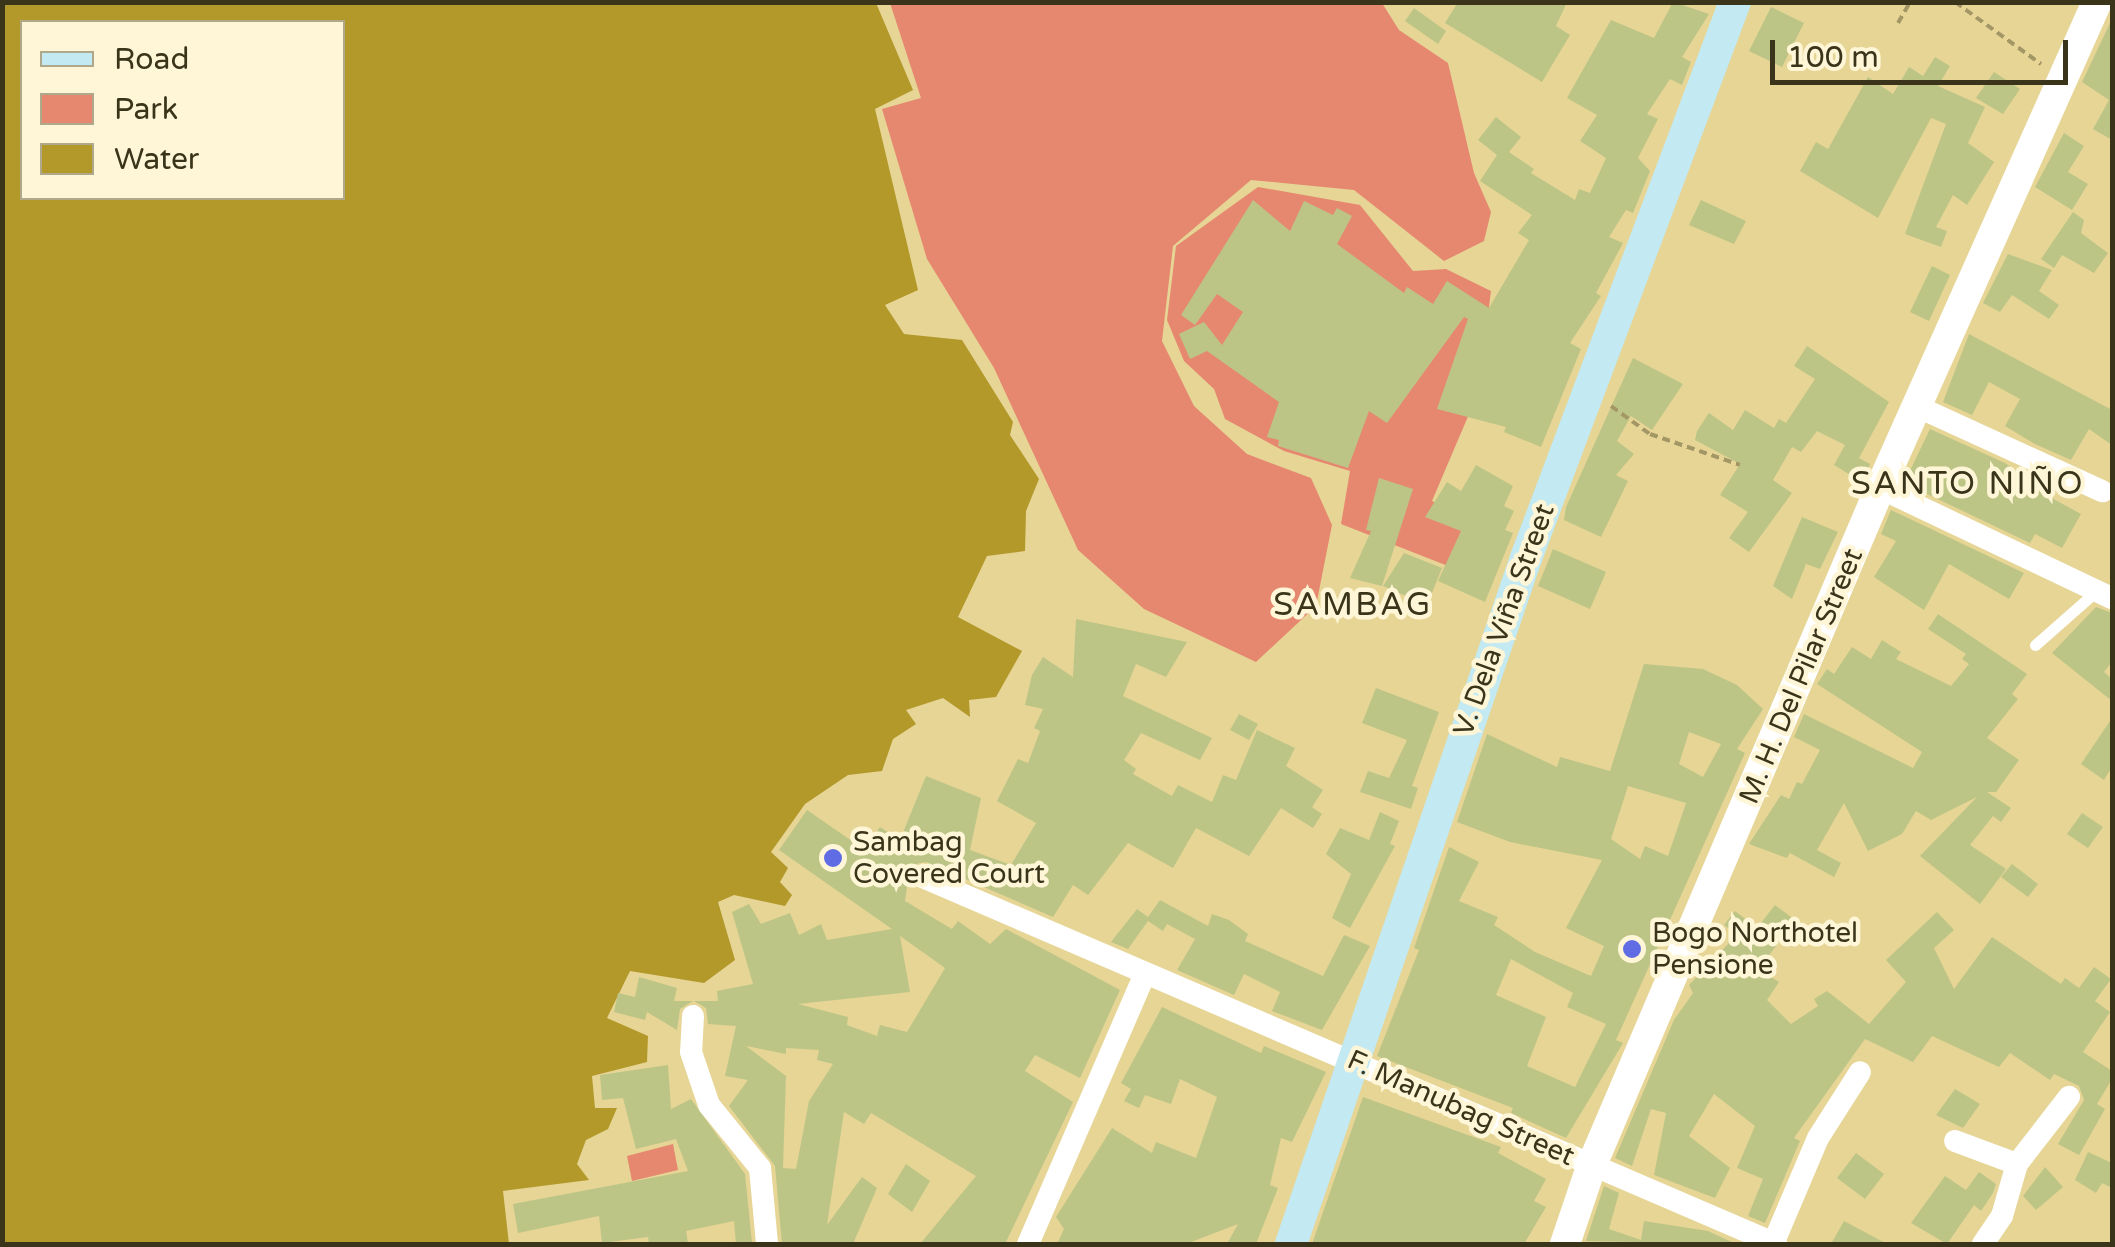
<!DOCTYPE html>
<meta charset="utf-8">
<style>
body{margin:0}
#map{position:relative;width:2115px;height:1247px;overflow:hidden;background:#e6d595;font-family:"Varela Round",sans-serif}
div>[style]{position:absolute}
.green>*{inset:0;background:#e68870}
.water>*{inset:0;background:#b3982a}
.building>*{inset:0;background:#bdc586}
.path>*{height:4px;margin-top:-2px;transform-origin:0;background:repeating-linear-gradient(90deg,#a49766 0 8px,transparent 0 13px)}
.service>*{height:11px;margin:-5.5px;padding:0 5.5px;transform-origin:5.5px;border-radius:5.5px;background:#fff}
.minor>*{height:22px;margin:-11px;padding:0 11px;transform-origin:11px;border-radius:11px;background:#fff}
.tertiary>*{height:30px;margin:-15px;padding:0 15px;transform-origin:15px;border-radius:15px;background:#fff}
.secondary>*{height:32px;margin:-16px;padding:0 16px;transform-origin:16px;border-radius:16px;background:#c3e9f2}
.dots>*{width:28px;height:28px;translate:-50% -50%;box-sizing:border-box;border:5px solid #fef6d7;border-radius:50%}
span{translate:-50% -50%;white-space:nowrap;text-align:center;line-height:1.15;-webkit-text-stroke:9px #fef6d7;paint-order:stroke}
.street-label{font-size:28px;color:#3a341a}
.poi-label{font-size:28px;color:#3a341a}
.left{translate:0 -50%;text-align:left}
.quarter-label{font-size:32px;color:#3a341a;letter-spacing:2.5px}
.frame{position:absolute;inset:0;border:5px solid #3a341a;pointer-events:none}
.legend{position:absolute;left:20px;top:20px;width:325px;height:180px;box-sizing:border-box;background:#fef6d7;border:2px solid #b0a88b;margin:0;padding:12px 18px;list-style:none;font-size:30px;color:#3a341a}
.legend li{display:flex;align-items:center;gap:20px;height:50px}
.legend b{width:50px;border:2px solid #b0a88b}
.scale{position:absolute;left:1770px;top:40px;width:298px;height:45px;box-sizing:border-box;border:5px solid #3a341a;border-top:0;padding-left:12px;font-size:30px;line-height:35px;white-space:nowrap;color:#3a341a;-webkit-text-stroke:8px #fef6d7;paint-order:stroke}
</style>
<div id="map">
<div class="green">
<div style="clip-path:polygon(890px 3px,1382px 3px,1399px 30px,1448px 63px,1474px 173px,1491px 212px,1484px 241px,1444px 261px,1354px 190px,1251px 180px,1173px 246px,1162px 341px,1194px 406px,1247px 454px,1311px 478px,1332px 525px,1316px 606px,1256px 662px,1144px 609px,1078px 550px,994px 368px,927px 259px,882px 109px,921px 98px)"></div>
<div style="clip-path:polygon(1258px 187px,1360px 205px,1413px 271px,1446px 269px,1491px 291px,1478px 393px,1432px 501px,1497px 529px,1481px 579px,1341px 524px,1350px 471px,1284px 451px,1225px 419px,1214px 389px,1184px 361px,1167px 320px,1176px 246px)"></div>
<div style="clip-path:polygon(673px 1144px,678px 1170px,632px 1181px,627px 1156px)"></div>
</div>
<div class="water">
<div style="clip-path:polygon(evenodd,2px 3px,876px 3px,913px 90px,875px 109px,918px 290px,885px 305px,904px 334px,962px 340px,1013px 422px,1010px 435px,1039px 479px,1026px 511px,1025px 551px,987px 556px,958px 617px,1022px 651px,996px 697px,969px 700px,970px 717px,943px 698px,906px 710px,916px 724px,893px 739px,882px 771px,848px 775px,805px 804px,771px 852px,788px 868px,780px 882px,792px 895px,785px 906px,734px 895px,718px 902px,735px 960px,704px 983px,630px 971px,607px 1018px,648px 1036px,647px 1062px,592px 1076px,595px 1108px,617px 1108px,608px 1129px,586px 1140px,577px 1164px,589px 1180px,503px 1191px,509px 1244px,3px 1244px,2px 3px,22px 22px,342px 22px,342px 198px,22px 198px,22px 22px)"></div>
</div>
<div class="building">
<div style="clip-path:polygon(1458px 2px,1567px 2px,1556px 26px,1570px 35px,1542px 82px,1445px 23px)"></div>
<div style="clip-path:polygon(1673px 2px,1709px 14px,1682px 57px,1691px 62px,1682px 85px,1670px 79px,1647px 114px,1658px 119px,1638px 158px,1650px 171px,1633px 213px,1626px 210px,1609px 237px,1623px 243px,1596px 293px,1601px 296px,1570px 343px,1581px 349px,1541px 447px,1504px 432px,1506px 427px,1437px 409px,1468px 319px,1464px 317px,1387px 423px,1369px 411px,1348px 468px,1278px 446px,1279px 440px,1267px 437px,1279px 402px,1207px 351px,1190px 359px,1179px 334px,1204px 322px,1222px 345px,1243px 312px,1217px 294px,1195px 325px,1181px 315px,1253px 200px,1290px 231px,1304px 201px,1333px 215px,1337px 208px,1352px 216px,1337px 244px,1404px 293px,1407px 287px,1433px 304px,1447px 281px,1489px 308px,1529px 240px,1518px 233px,1532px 215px,1480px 181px,1497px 155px,1478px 140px,1496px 117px,1521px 137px,1509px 152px,1534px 169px,1531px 173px,1575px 200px,1579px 189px,1590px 193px,1606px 158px,1580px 141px,1597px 115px,1567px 98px,1611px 20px,1654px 38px)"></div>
<div style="clip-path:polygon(1771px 7px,1804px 23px,1782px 67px,1749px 51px)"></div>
<div style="clip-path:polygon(1414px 8px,1446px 31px,1438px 44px,1405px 21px)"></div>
<div style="clip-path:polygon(2112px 19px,2112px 140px,2093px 129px,2109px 100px,2082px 82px)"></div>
<div style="clip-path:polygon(1935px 57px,1950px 66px,1938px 86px,1985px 107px,1968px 143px,1994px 162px,1967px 205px,1953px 195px,1936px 227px,1947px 231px,1941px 247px,1905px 234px,1946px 124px,1931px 118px,1878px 218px,1800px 171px,1816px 142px,1828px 149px,1868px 77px,1893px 94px,1909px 67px,1923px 76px)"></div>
<div style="clip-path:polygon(1994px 72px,2020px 89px,2003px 114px,1976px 98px)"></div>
<div style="clip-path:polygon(2064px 133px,2084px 146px,2068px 172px,2088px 184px,2072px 210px,2035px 187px)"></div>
<div style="clip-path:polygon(1701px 200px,1746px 221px,1734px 244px,1689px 225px)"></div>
<div style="clip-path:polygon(2073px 212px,2084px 220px,2081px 233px,2108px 253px,2094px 273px,2062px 255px,2054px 268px,2041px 259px)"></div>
<div style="clip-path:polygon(2008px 254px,2052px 270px,2039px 291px,2059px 305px,2049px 319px,2012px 295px,2000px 312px,1983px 303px)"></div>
<div style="clip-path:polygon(1932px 266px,1950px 275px,1929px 321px,1910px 312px)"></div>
<div style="clip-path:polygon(1969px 334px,2112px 410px,2112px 445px,2089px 429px,2071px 460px,2035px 444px,2005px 426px,2020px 399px,1989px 382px,1972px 415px,1943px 402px)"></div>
<div style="clip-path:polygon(1807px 346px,1889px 402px,1859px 458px,1870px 464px,1862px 482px,1834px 465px,1845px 445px,1817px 431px,1801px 452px,1792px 447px,1773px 480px,1792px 493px,1749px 552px,1729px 538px,1748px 512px,1720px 495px,1740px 464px,1695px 440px,1697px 431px,1709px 413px,1733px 430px,1745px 410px,1774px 428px,1779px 419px,1786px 423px,1815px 379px,1794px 366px)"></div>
<div style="clip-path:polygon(1633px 358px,1683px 384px,1652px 430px,1631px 416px,1617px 441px,1634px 454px,1616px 475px,1628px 481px,1601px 537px,1564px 520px,1566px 507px)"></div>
<div style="clip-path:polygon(1930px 429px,2005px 463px,2020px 473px,2017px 479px,2081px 514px,2062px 548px,2035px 534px,2030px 543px,1904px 483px)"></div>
<div style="clip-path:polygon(1476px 465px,1513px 486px,1504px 506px,1514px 511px,1505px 530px,1513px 533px,1485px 602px,1438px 581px,1461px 531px,1425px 517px,1447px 482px,1461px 491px)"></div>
<div style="clip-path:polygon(1379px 478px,1413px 489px,1382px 586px,1350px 578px,1371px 531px,1366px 530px)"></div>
<div style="clip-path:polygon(1891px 510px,2024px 573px,2009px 599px,1949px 564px,1924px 610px,1874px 577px,1896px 541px,1881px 534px)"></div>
<div style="clip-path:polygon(1802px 517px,1838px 532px,1820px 569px,1806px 564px,1792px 599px,1773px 586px)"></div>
<div style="clip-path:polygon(1553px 549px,1606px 572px,1590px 609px,1538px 586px)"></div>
<div style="clip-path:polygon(1404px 553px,1442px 568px,1427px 605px,1383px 586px)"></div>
<div style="clip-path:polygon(2096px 607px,2112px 613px,2112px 662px,2104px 672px,2112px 679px,2112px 701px,2052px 653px)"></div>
<div style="clip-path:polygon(1938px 614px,2027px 674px,2012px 694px,2018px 699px,1987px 738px,2019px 760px,1996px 792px,1987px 792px,2011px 808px,2001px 822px,1993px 816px,1970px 845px,2006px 869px,1980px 904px,1920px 856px,1977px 797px,1931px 820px,1916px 811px,1902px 834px,1868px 851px,1844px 803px,1817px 850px,1841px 863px,1834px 877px,1790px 853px,1787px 858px,1749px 844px,1781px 795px,1789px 799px,1797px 782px,1802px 784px,1820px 750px,1794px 737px,1804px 714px,1913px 768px,1922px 752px,1817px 684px,1827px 669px,1834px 674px,1852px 647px,1871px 659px,1882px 640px,1901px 652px,1896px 659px,1951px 686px,1969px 664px,1962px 659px,1966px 654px,1928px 629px)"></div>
<div style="clip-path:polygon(evenodd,1076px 619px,1187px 642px,1166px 677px,1136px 664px,1123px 696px,1212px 738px,1200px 760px,1141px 733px,1124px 760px,1136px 769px,1133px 774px,1172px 796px,1178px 785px,1212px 802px,1223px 775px,1236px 780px,1257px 730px,1295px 748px,1286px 766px,1323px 790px,1312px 807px,1322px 814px,1313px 828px,1281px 808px,1249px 856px,1196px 828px,1173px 868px,1128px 843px,1088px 895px,1073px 885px,1053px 917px,926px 862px,910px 865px,905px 901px,952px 929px,958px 921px,990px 944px,1006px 929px,1120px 990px,1080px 1078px,1035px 1055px,1025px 1071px,1073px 1102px,1005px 1244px,920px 1244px,976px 1176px,871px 1113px,864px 1124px,844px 1112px,827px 1225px,862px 1177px,877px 1188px,853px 1244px,782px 1244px,775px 1166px,729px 1106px,748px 1080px,725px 1076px,736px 1026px,708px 1024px,706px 1008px,694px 1001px,718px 1001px,717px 991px,753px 984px,732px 912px,749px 904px,761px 924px,790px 913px,799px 935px,821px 924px,827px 940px,892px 929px,779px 850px,807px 810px,865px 850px,880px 827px,900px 840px,926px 776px,981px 798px,970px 850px,1011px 865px,1036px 823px,997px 801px,1018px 759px,1028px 763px,1040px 731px,1034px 728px,1043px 709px,1025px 705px,1032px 675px,1043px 657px,1073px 677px,1076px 619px,900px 936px,945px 968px,907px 1032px,880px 1025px,877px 1036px,847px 1025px,848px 1017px,798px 1004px,910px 992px,900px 936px,1076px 619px,746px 1046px,786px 1054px,786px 1048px,819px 1050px,817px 1060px,833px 1064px,809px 1101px,796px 1169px,783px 1168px,786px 1076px,746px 1046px)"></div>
<div style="clip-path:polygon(evenodd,1644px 664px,1703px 669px,1737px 685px,1763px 709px,1737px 749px,1745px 753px,1616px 1040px,1623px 1043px,1566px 1138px,1511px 1113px,1513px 1108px,1377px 1056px,1419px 950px,1414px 948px,1449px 847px,1479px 862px,1459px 901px,1498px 917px,1494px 925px,1535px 952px,1591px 976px,1604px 946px,1566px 928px,1602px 860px,1510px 842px,1457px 822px,1487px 734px,1557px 767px,1560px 757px,1610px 771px,1644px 664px,1689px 732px,1721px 744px,1703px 777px,1679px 764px,1689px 732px,1644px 664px,1628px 786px,1686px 803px,1668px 856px,1645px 846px,1640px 859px,1611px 839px,1628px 786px,1644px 664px,1511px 959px,1573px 993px,1567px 1007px,1606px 1024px,1575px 1087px,1527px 1066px,1546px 1017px,1496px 995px,1511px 959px)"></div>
<div style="clip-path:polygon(1376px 688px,1439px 712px,1412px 786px,1418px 788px,1411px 809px,1360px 792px,1368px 771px,1389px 778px,1407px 740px,1362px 723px)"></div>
<div style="clip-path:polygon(1239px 714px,1258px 724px,1249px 740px,1230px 730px)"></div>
<div style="clip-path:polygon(2112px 718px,2112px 767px,2104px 780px,2081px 764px)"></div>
<div style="clip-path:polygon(1380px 812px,1399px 821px,1390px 844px,1395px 846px,1350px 928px,1332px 918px,1351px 874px,1326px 854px,1340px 828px,1369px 840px)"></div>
<div style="clip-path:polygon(2082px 813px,2103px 827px,2088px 848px,2067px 834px)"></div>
<div style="clip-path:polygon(2012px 864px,2038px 884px,2028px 897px,2001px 877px)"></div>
<div style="clip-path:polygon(1160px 900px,1208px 926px,1212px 914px,1229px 920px,1248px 934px,1245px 941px,1323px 976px,1344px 935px,1370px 946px,1322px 1030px,1272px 1011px,1280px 992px,1244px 974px,1234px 995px,1177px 970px,1195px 939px,1167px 924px,1163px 931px,1148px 921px,1128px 949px,1111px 942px,1137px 909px,1148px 917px)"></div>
<div style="clip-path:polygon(1775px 905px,1803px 926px,1787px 946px,1780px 941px,1758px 969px,1779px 982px,1767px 1000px,1791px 1024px,1818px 1006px,1814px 999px,1827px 991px,1869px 1024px,1906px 982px,1886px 960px,1937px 912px,1954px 930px,1934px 948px,1954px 989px,1992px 937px,2061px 984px,2065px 978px,2079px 988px,2094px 967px,2111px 979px,2095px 1001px,2110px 1012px,2083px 1052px,2112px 1071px,2112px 1079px,2097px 1104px,2105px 1109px,2079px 1155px,2058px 1144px,2084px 1100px,2079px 1086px,2054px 1074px,2050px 1080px,2010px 1053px,1999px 1067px,1932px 1036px,1913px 1062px,1865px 1039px,1794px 1138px,1800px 1141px,1765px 1223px,1748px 1216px,1763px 1179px,1737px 1168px,1755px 1126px,1714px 1094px,1689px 1136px,1730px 1168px,1715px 1198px,1654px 1175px,1666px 1113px,1651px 1109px,1632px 1166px,1615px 1158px,1674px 1020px,1693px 993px,1689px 985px,1729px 943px,1732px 931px,1724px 925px,1735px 911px,1757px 928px)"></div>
<div style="clip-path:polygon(639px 977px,677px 988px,674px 1001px,693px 1001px,680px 1009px,677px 1030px,647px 1012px,645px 1020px,614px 1012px,618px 993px,635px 997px)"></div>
<div style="clip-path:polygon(1162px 1007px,1261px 1053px,1264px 1046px,1326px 1072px,1292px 1142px,1281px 1138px,1270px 1185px,1278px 1188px,1256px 1244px,1227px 1244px,1238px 1224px,1186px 1244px,1057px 1244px,1064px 1229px,1056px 1217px,1112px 1128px,1152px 1153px,1156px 1142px,1196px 1158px,1217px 1097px,1180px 1079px,1171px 1104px,1145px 1095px,1139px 1108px,1124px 1101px,1131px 1089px,1121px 1083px)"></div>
<div style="clip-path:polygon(668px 1065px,671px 1109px,691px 1099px,745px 1174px,752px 1243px,736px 1244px,734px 1221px,686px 1231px,688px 1243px,677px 1244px,649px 1244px,648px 1237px,602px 1243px,599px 1216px,518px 1233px,513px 1204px,688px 1171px,676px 1139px,636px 1149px,623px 1098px,602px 1100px,600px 1075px)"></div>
<div style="clip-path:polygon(1955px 1089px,1980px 1104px,1963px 1128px,1936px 1115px)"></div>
<div style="clip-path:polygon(1363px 1097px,1501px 1147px,1498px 1153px,1546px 1179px,1534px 1201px,1546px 1207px,1524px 1244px,1312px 1244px)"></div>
<div style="clip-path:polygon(2088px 1152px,2112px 1163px,2112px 1188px,2102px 1183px,2096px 1193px,2075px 1180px)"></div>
<div style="clip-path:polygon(1856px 1153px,1884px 1174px,1865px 1199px,1837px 1178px)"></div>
<div style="clip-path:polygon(906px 1164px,930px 1181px,912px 1212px,888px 1194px)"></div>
<div style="clip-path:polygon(2045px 1167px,2063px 1187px,2036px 1210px,2023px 1196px)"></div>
<div style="clip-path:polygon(1979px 1172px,1996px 1184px,1993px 1193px,1981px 1211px,1974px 1205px,1947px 1244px,1911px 1223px,1945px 1176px,1966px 1190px)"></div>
<div style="clip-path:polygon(1604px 1186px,1619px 1193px,1609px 1229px,1641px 1240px,1644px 1221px,1708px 1231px,1736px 1244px,1586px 1241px)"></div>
<div style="clip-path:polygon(1844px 1221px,1887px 1244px,1831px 1244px)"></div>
</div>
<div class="path">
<div style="left:1955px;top:2px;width:106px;rotate:35.8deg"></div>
<div style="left:1898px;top:23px;width:24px;rotate:-60deg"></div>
<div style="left:1611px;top:406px;width:48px;rotate:35.7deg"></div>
<div style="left:1650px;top:434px;width:95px;rotate:19deg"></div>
<div style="left:607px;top:1244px;width:10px"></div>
</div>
<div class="service">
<div style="left:2035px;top:645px;width:77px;rotate:-41.3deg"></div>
</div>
<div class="minor">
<div style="left:1916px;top:406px;width:205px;rotate:24.6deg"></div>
<div style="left:1880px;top:488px;width:257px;rotate:25.4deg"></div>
<div style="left:920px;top:876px;width:932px;rotate:23.26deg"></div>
<div style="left:693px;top:1016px;width:36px;rotate:93deg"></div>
<div style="left:691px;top:1052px;width:56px;rotate:71.2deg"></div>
<div style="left:709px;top:1105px;width:81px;rotate:51deg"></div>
<div style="left:760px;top:1168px;width:76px;rotate:84.7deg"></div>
<div style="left:1955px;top:1141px;width:66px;rotate:20.4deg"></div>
<div style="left:1028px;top:1244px;width:294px;rotate:-66.6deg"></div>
<div style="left:1773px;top:1244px;width:115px;rotate:-67deg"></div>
<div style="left:1818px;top:1138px;width:78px;rotate:-57.5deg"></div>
<div style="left:1983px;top:1244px;width:34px;rotate:-56deg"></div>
<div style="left:2002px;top:1216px;width:54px;rotate:-73.9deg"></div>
<div style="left:2017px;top:1164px;width:85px;rotate:-52.2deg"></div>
</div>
<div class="tertiary">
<div style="left:1565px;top:1244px;width:81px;rotate:-71.3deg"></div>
<div style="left:1591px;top:1167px;width:738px;rotate:-66.94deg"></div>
<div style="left:1880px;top:488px;width:532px;rotate:-65.94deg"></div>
</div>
<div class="secondary">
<div style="left:1291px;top:1244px;width:725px;rotate:-71.09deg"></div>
<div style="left:1526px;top:558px;width:594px;rotate:-69.4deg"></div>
</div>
<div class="dots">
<div style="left:833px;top:858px;background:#5f6ce4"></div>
<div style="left:1632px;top:949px;background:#5f6ce4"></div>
</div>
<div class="street-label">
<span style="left:1504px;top:620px;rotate:-70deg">V. Dela Viña Street</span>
<span style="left:1801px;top:676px;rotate:-67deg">M. H. Del Pilar Street</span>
<span style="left:1461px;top:1108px;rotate:24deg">F. Manubag Street</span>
</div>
<div class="poi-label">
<span class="left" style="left:853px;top:858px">Sambag<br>Covered Court</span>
<span class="left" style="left:1652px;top:949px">Bogo Northotel<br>Pensione</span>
</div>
<div class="quarter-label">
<span style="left:1968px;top:484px">SANTO NIÑO</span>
<span style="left:1353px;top:605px">SAMBAG</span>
</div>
<div class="frame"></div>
<ul class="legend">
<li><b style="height:12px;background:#c3e9f2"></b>Road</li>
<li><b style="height:28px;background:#e68870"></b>Park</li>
<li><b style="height:28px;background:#b3982a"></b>Water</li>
</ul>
<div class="scale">100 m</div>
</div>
